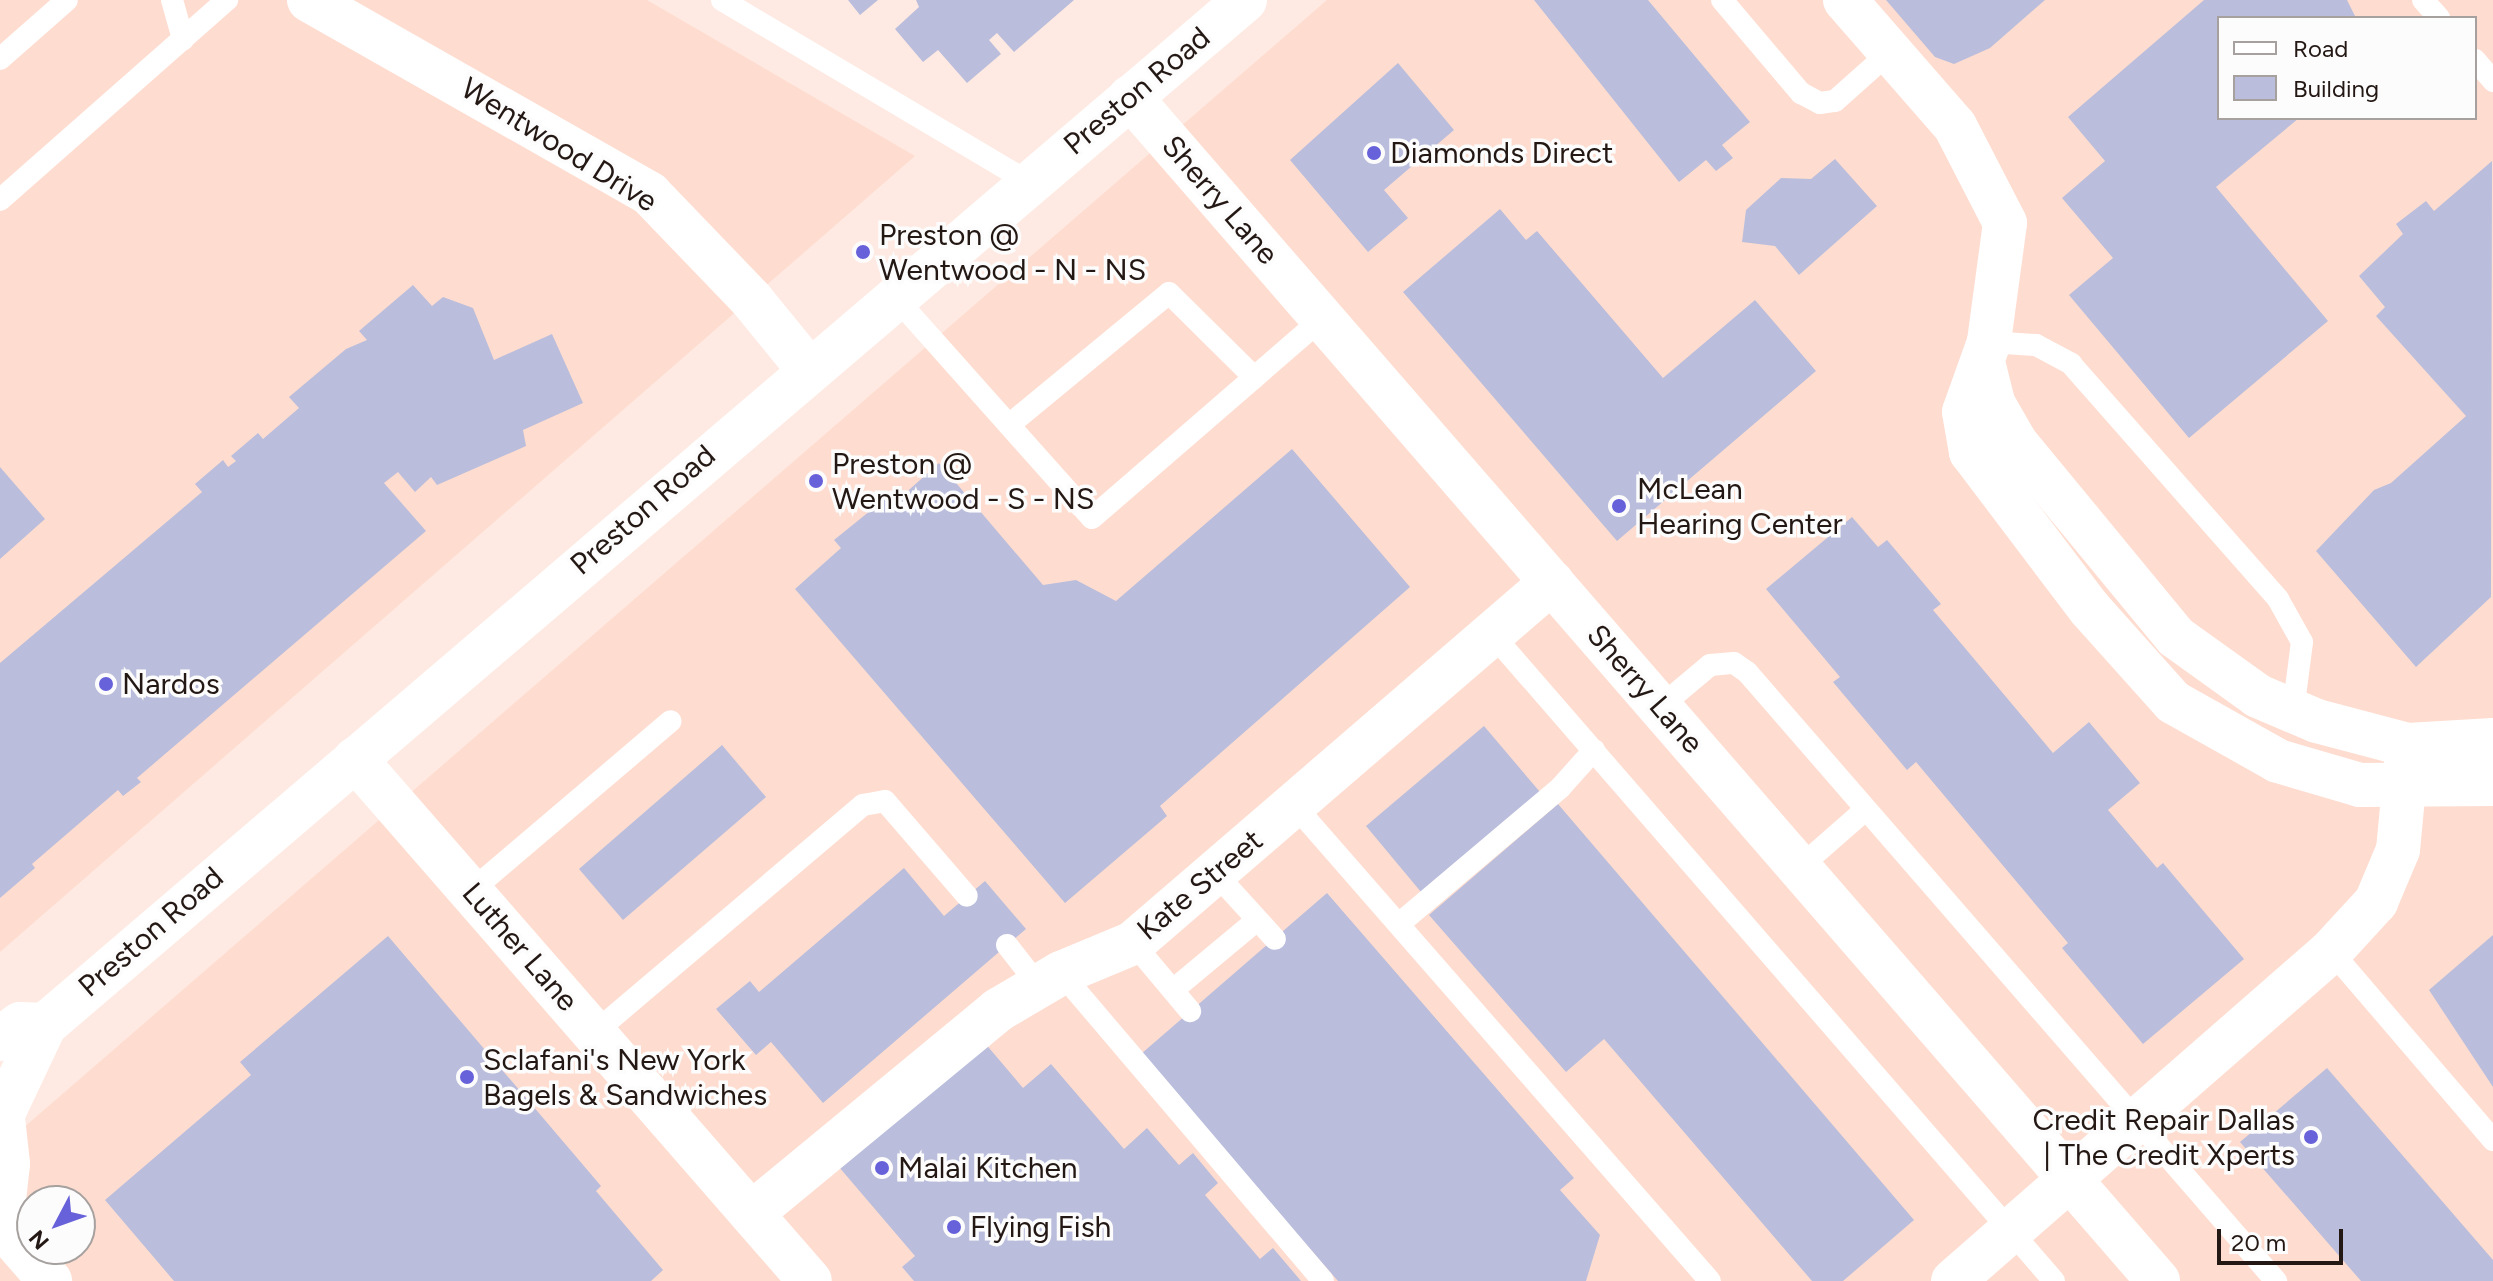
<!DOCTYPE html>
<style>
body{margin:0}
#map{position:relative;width:2493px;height:1281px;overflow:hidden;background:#feeae2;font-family:Figtree,sans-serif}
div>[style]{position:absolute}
.built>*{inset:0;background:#feddd0}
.building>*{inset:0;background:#babddb}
.lane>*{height:22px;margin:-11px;padding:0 11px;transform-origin:11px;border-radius:11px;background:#fff}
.street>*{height:44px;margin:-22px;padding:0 22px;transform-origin:22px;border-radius:22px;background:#fff}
.secondary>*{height:44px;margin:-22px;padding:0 22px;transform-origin:22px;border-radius:22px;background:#fff}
.dots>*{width:22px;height:22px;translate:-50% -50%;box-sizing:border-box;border:4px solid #fcfcfc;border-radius:50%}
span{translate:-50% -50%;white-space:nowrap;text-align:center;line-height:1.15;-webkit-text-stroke:7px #fcfcfc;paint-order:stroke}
.street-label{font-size:30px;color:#241814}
.poi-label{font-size:30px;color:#241814}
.left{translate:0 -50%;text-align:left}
.right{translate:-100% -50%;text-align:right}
.legend{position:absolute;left:2217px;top:16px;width:260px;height:104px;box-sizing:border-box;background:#fcfcfc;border:2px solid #a6a19f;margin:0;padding:10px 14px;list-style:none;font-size:24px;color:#241814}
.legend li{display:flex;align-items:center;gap:16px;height:40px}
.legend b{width:40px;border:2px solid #a6a19f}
.north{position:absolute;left:16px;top:1185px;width:80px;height:80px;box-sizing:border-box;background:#fcfcfc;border:2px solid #a6a19f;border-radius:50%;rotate:229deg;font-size:22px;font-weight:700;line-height:32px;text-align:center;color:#241814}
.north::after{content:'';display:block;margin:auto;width:28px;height:36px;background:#6761da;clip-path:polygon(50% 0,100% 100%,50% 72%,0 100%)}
.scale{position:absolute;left:2217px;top:1229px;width:126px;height:36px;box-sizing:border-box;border:4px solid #241814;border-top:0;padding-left:10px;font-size:24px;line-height:28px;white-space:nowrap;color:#241814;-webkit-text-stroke:6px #fcfcfc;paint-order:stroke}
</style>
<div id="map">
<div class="built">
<div style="clip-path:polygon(0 0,647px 0,915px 156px,0 952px)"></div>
<div style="clip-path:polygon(evenodd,1327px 0,2493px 0,2493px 1281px,0 1281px,0 1148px,1327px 0,2219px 18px,2475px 18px,2475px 118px,2219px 118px,2219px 18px,1327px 0,32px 1201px,80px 1201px,80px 1249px,32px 1249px,32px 1201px)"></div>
</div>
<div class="building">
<div style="clip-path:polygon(848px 0,878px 0,860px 15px)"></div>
<div style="clip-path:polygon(916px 0,1074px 0,1014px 52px,997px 33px,989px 40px,1001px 54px,967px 83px,938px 50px,923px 62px,895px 29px,919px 7px)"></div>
<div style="clip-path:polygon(1534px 0,1648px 0,1750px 122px,1722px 145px,1733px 158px,1716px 171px,1706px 160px,1679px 182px)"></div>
<div style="clip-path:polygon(1886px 0,2045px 0,1990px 48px,1954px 64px,1935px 57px)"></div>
<div style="clip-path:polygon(2204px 0,2347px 0,2356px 18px,2219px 18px,2219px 118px,2299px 118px,2216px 187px,2328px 321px,2189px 438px,2069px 295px,2113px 258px,2062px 198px,2105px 161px,2068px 117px)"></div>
<div style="clip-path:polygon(1398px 63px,1454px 130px,1384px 190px,1408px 218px,1368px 252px,1290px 160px)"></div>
<div style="clip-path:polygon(1835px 159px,1877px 206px,1799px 275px,1775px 246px,1742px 242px,1746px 210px,1781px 178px,1811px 179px)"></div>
<div style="clip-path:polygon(2492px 161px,2491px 597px,2416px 667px,2316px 551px,2374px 490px,2391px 483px,2466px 416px,2376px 316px,2385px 307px,2359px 276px,2403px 234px,2396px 224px,2426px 201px,2434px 211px)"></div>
<div style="clip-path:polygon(1500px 209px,1526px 240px,1537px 231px,1663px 378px,1755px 300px,1816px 371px,1617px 541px,1403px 292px)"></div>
<div style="clip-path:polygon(413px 285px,432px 306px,443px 297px,473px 308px,494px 360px,552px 334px,583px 403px,523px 430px,526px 446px,437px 485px,431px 477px,415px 492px,398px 472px,384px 483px,426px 531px,137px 778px,141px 782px,123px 796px,118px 790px,32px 864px,35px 868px,0 898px,0 663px,202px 492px,195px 484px,223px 460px,228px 467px,236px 461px,231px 456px,258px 433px,263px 439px,299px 408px,289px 397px,346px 349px,367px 340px,359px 331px)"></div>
<div style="clip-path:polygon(1292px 449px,1410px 587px,1160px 806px,1167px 816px,1065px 903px,795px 589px,841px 548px,834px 540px,886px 498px,891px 506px,939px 463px,1043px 585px,1076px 580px,1116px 601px)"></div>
<div style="clip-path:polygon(0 467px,45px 519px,0 559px)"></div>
<div style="clip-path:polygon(1852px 517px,1878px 547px,1887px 540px,1941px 604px,1933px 610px,2053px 753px,2089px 722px,2140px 783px,2108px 810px,2157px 868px,2163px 863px,2244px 959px,2143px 1044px,2062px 948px,2068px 943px,1916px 762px,1907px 770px,1833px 682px,1840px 677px,1766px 589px)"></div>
<div style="clip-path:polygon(1484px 726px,1540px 792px,1421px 892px,1366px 826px)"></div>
<div style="clip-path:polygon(722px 745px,766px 797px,623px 920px,579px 869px)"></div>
<div style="clip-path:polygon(1558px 804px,1914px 1220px,1843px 1281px,1812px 1281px,1604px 1039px,1566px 1072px,1429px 915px)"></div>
<div style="clip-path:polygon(904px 868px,944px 916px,985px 881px,1026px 929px,823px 1103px,771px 1042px,756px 1055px,716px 1009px,750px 981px,759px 992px)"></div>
<div style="clip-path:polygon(1327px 893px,1574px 1178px,1560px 1190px,1600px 1235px,1586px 1281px,1338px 1281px,1141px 1054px)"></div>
<div style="clip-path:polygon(2493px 935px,2493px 1087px,2429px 990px)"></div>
<div style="clip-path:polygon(388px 936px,601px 1186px,596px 1191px,663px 1270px,651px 1281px,174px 1281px,105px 1200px,251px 1075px,240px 1062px)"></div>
<div style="clip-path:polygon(984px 1042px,1023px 1088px,1051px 1064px,1124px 1149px,1147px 1128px,1179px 1165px,1193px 1153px,1218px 1183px,1205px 1195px,1260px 1259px,1273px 1248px,1301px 1281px,914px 1281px,902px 1267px,915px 1256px,839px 1167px)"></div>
<div style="clip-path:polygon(2327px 1068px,2493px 1260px,2493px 1281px,2361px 1281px,2240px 1142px)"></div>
</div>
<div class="lane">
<div style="left:172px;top:0;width:41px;rotate:74.2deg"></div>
<div style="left:722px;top:0;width:357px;rotate:30.7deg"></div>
<div style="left:1722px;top:0;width:122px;rotate:49.7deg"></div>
<div style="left:1801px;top:93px;width:21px;rotate:28deg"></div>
<div style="left:1820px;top:103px;width:15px;rotate:-8deg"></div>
<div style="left:1835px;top:101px;width:74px;rotate:-41.7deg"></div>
<div style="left:2423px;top:0;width:24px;rotate:48deg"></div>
<div style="left:0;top:59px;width:89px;rotate:-41.4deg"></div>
<div style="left:2475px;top:60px;width:28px;rotate:49deg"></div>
<div style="left:0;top:200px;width:303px;rotate:-41.4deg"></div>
<div style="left:894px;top:296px;width:297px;rotate:48.3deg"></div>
<div style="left:1092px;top:518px;width:306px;rotate:-40.9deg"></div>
<div style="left:1989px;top:342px;width:47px;rotate:3.7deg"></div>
<div style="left:2036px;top:345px;width:40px;rotate:28deg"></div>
<div style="left:2071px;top:364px;width:313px;rotate:48.6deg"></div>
<div style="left:2278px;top:599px;width:49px;rotate:60.8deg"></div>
<div style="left:2302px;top:642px;width:70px;rotate:97.4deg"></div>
<div style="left:1009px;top:425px;width:207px;rotate:-39.5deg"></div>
<div style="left:1169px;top:293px;width:120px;rotate:44.7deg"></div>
<div style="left:1492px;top:634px;width:857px;rotate:49.02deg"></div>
<div style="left:1660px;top:707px;width:65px;rotate:-40deg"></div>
<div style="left:1710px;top:665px;width:24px;rotate:-5deg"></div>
<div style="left:1734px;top:663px;width:16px;rotate:35deg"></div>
<div style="left:1747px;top:672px;width:807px;rotate:49.02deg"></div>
<div style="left:1294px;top:805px;width:632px;rotate:48.85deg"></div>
<div style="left:1800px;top:867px;width:86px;rotate:-41.2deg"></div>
<div style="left:1215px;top:873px;width:89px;rotate:47.7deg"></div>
<div style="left:471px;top:891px;width:262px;rotate:-40.4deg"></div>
<div style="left:1399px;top:924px;width:211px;rotate:-40.2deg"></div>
<div style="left:1560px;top:788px;width:51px;rotate:-48.2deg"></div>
<div style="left:1133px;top:943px;width:89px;rotate:50deg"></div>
<div style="left:1007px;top:945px;width:52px;rotate:52deg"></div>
<div style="left:2331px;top:951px;width:249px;rotate:49.4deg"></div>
<div style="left:1061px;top:973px;width:404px;rotate:49.6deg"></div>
<div style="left:1173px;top:990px;width:109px;rotate:-39.8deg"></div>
<div style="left:594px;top:1033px;width:353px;rotate:-40.3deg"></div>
<div style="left:863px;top:805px;width:22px;rotate:-10deg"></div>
<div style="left:885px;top:801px;width:125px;rotate:49.2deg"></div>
</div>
<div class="street">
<div style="left:309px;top:0;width:392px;rotate:29.6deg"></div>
<div style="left:650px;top:194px;width:146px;rotate:46.1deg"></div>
<div style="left:751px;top:299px;width:90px;rotate:50.8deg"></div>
<div style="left:1845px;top:0;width:167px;rotate:48.9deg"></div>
<div style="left:1955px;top:126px;width:109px;rotate:62.7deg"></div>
<div style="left:2005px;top:223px;width:120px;rotate:97.7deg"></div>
<div style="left:1989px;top:342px;width:74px;rotate:109.7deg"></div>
<div style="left:1964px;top:412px;width:41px;rotate:80.1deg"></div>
<div style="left:1971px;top:452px;width:196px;rotate:52.9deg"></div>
<div style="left:2089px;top:608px;width:126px;rotate:48.2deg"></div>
<div style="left:2173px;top:702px;width:120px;rotate:29.3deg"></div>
<div style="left:2278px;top:761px;width:85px;rotate:16.3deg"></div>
<div style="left:2360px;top:785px;width:133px;rotate:-0.4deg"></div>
<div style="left:1130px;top:97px;width:1568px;rotate:49.03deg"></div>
<div style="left:1984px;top:366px;width:38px;rotate:76deg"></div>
<div style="left:1993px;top:403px;width:46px;rotate:60.1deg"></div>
<div style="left:2016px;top:443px;width:251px;rotate:50.5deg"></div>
<div style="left:2176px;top:637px;width:101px;rotate:35.7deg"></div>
<div style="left:2258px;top:696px;width:64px;rotate:23deg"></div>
<div style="left:2317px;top:721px;width:94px;rotate:14.8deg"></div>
<div style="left:2408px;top:745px;width:85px;rotate:-3.4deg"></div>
<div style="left:752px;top:1213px;width:319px;rotate:-39.5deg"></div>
<div style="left:998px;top:1010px;width:73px;rotate:-30.4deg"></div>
<div style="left:1061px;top:973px;width:78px;rotate:-22.6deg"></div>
<div style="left:1133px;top:943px;width:553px;rotate:-40.75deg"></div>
</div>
<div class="secondary">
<div style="left:355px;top:759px;width:692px;rotate:48.92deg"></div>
<div style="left:0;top:1039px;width:25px;rotate:-37deg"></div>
<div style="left:20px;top:1024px;width:25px;rotate:2deg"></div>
<div style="left:0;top:1091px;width:73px;rotate:83.7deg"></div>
<div style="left:8px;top:1164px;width:62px;rotate:96.4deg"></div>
<div style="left:0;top:1120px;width:105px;rotate:-64.7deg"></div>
<div style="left:45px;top:1025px;width:1578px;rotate:-40.5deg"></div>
<div style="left:0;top:1224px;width:76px;rotate:48.7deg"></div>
<div style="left:1953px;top:1281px;width:502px;rotate:-41.12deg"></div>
<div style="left:2331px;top:951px;width:67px;rotate:-47.4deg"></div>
<div style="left:2376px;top:902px;width:56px;rotate:-67.1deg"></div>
<div style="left:2398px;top:850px;width:105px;rotate:-84.6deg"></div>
</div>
<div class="dots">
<div style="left:1374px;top:153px;background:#6761da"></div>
<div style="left:863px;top:252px;background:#6761da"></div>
<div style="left:816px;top:481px;background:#6761da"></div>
<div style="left:1619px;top:506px;background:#6761da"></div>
<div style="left:106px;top:684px;background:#6761da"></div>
<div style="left:467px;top:1077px;background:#6761da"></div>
<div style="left:2311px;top:1137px;background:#6761da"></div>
<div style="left:882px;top:1168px;background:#6761da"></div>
<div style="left:954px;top:1227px;background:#6761da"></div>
</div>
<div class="street-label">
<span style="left:1137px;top:91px;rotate:-40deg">Preston Road</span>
<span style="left:559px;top:145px;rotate:32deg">Wentwood Drive</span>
<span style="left:1220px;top:200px;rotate:49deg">Sherry Lane</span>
<span style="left:643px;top:510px;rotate:-41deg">Preston Road</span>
<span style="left:1645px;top:689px;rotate:49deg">Sherry Lane</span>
<span style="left:1200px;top:885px;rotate:-40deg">Kate Street</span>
<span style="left:151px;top:932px;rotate:-41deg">Preston Road</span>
<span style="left:520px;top:947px;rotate:49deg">Luther Lane</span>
</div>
<div class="poi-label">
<span class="left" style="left:1390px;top:153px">Diamonds Direct</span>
<span class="left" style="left:879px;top:252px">Preston @<br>Wentwood - N - NS</span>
<span class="left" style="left:832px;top:481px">Preston @<br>Wentwood - S - NS</span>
<span class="left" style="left:1637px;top:506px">McLean<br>Hearing Center</span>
<span class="left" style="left:122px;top:684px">Nardos</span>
<span class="left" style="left:483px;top:1077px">Sclafani's New York<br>Bagels &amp; Sandwiches</span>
<span class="right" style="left:2295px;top:1137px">Credit Repair Dallas<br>| The Credit Xperts</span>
<span class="left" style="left:898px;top:1168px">Malai Kitchen</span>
<span class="left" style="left:970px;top:1227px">Flying Fish</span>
</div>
<ul class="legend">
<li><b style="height:10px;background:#fff"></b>Road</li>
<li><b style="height:22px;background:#babddb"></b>Building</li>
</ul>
<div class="north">N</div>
<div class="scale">20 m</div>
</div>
